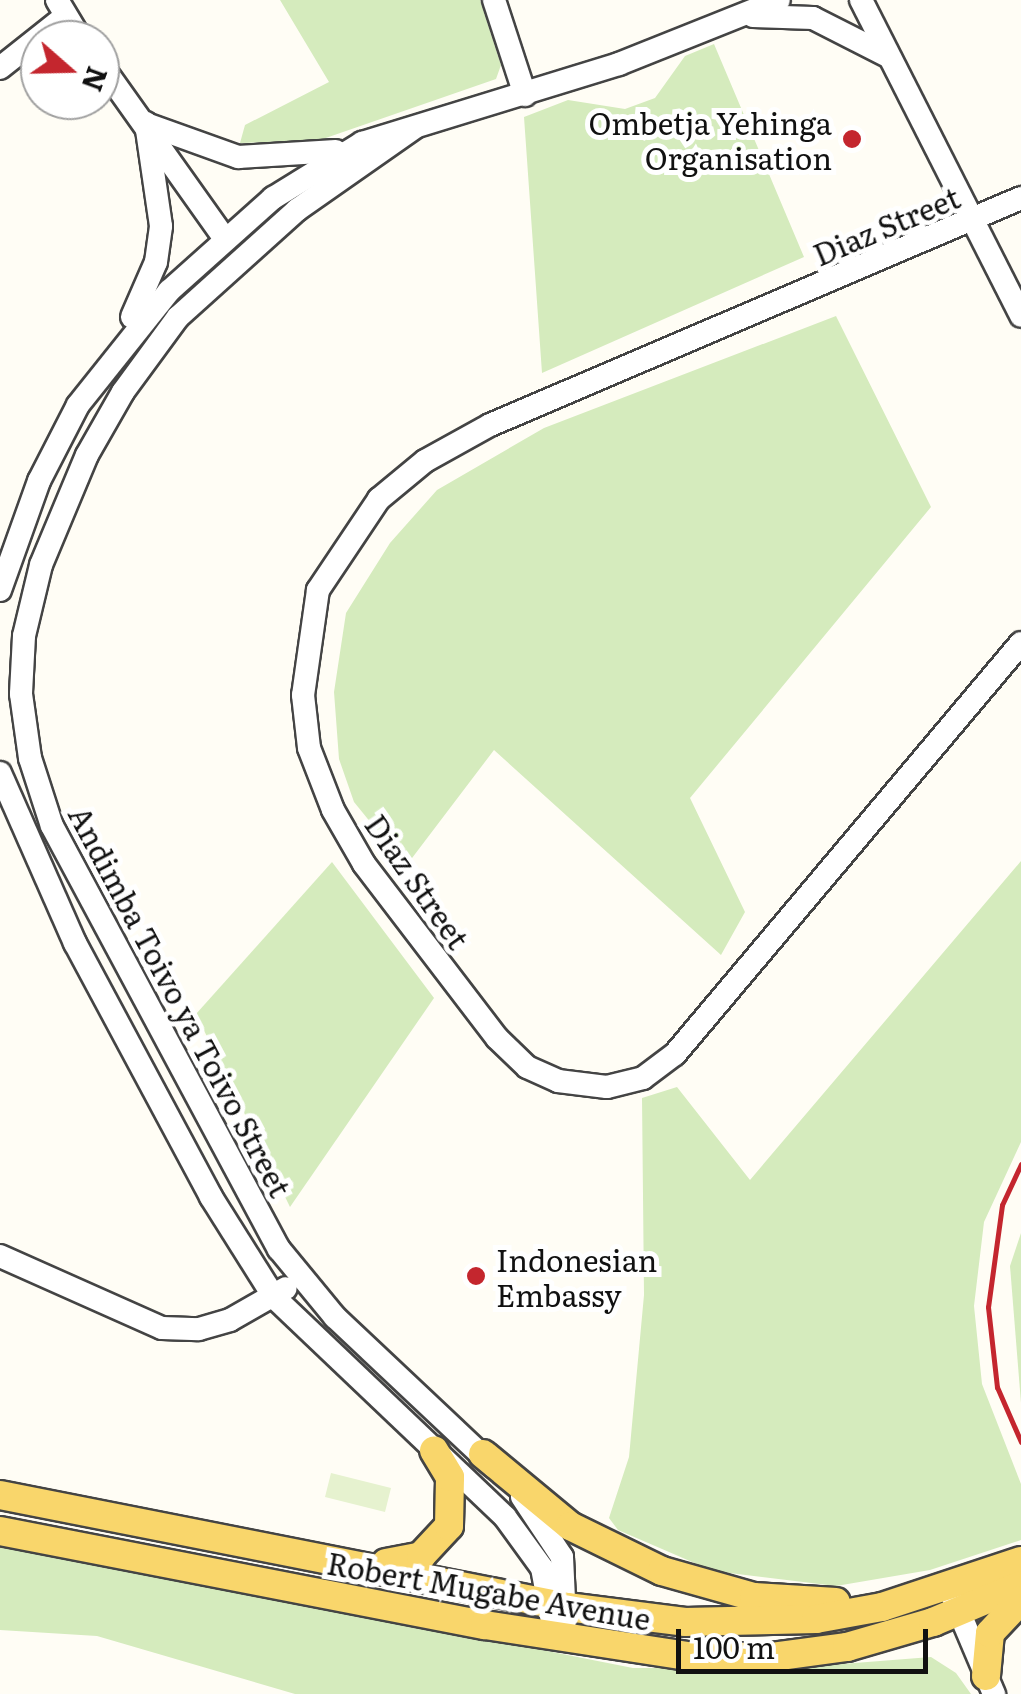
<!DOCTYPE html>
<style>
body{margin:0}
#map{position:relative;width:1021px;height:1694px;overflow:hidden;background:#fffdf5;font-family:Literata,serif}
div>[style]{position:absolute}
.green>*{inset:0;background:#d5ebbd}
.pitch>*{inset:0;background:#e6f2cf}
.roads{filter:drop-shadow(2px 0 #444) drop-shadow(-2px 0 #444) drop-shadow(0 2px #444) drop-shadow(0 -2px #444)}
.minor>*{height:22px;margin:-11px;padding:0 11px;transform-origin:11px;border-radius:11px;background:#fff}
.major>*{height:28px;margin:-14px;padding:0 14px;transform-origin:14px;border-radius:14px;background:#f9d66b}
.rail>*{height:5px;margin:-2.5px;padding:0 2.5px;transform-origin:2.5px;border-radius:2.5px;background:#c4262e}
.dots>*{width:28px;height:28px;translate:-50% -50%;box-sizing:border-box;border:5px solid #fff;border-radius:50%}
span{translate:-50% -50%;white-space:nowrap;text-align:center;line-height:1.15;-webkit-text-stroke:10px #fff;paint-order:stroke}
.poi-label{font-size:30px;color:#111}
.right{translate:-100% -50%;text-align:right}
.left{translate:0 -50%;text-align:left}
.street-label{font-size:30px;color:#111}
.north{position:absolute;left:20px;top:20px;width:100px;height:100px;box-sizing:border-box;background:#fff;border:2px solid #a0a0a0;border-radius:50%;rotate:110deg;font-size:28px;font-weight:700;line-height:40px;text-align:center;color:#111}
.north::after{content:'';display:block;margin:auto;width:35px;height:45px;background:#c4262e;clip-path:polygon(50% 0,100% 100%,50% 72%,0 100%)}
.scale{position:absolute;left:676px;top:1629px;width:252px;height:45px;box-sizing:border-box;border:5px solid #111;border-top:0;padding-left:12px;font-size:30px;line-height:35px;white-space:nowrap;color:#111;-webkit-text-stroke:8px #fff;paint-order:stroke}
</style>
<div id="map">
<div class="green">
<div style="clip-path:polygon(280px 0,480px 0,501px 65px,496px 79px,320px 140px,240px 143px,245px 125px,329px 82px)"></div>
<div style="clip-path:polygon(714px 44px,804px 257px,542px 373px,524px 117px,568px 100px,625px 109px,655px 98px,685px 56px)"></div>
<div style="clip-path:polygon(836px 316px,931px 507px,690px 798px,745px 912px,721px 955px,494px 750px,406px 866px,354px 802px,339px 759px,334px 692px,346px 613px,390px 543px,437px 490px,544px 428px)"></div>
<div style="clip-path:polygon(1021px 861px,1021px 1142px,984px 1222px,974px 1306px,982px 1384px,1021px 1484px,1021px 1540px,930px 1570px,836px 1586px,713px 1571px,618px 1530px,609px 1518px,629px 1457px,644px 1295px,642px 1098px,677px 1087px,750px 1180px)"></div>
<div style="clip-path:polygon(332px 862px,434px 998px,290px 1207px,196px 1014px)"></div>
<div style="clip-path:polygon(1021px 1233px,1021px 1403px,1010px 1266px)"></div>
<div style="clip-path:polygon(0 1543px,633px 1668px,791px 1668px,931px 1657px,956px 1673px,971px 1694px,295px 1694px,97px 1636px,0 1630px)"></div>
</div>
<div class="pitch">
<div style="clip-path:polygon(331px 1473px,391px 1488px,385px 1512px,325px 1497px)"></div>
</div>
<div class="roads">
<div class="minor">
<div style="left:57px;top:0;width:47px;rotate:59deg"></div>
<div style="left:494px;top:0;width:100px;rotate:71.9deg"></div>
<div style="left:861px;top:0;width:354px;rotate:63.1deg"></div>
<div style="left:753px;top:16px;width:60px;rotate:1.9deg"></div>
<div style="left:813px;top:18px;width:82px;rotate:26.9deg"></div>
<div style="left:100px;top:63px;width:212px;rotate:54.6deg"></div>
<div style="left:0;top:68px;width:80px;rotate:-38.4deg"></div>
<div style="left:149px;top:125px;width:95px;rotate:19.8deg"></div>
<div style="left:238px;top:157px;width:98px;rotate:-3.5deg"></div>
<div style="left:414px;top:128px;width:143px;rotate:145deg"></div>
<div style="left:297px;top:210px;width:160px;rotate:138deg"></div>
<div style="left:178px;top:317px;width:93px;rotate:126.3deg"></div>
<div style="left:123px;top:392px;width:73px;rotate:119.7deg"></div>
<div style="left:87px;top:455px;width:119px;rotate:112.7deg"></div>
<div style="left:41px;top:565px;width:73px;rotate:103.5deg"></div>
<div style="left:24px;top:636px;width:58px;rotate:93deg"></div>
<div style="left:21px;top:694px;width:65px;rotate:82deg"></div>
<div style="left:30px;top:758px;width:71px;rotate:72.1deg"></div>
<div style="left:52px;top:826px;width:480px;rotate:61.8deg"></div>
<div style="left:279px;top:1249px;width:88px;rotate:50.5deg"></div>
<div style="left:335px;top:1317px;width:217px;rotate:43.3deg"></div>
<div style="left:1021px;top:198px;width:577px;rotate:156.85deg"></div>
<div style="left:490px;top:425px;width:74px;rotate:151deg"></div>
<div style="left:425px;top:461px;width:60px;rotate:140.4deg"></div>
<div style="left:379px;top:499px;width:110px;rotate:123.8deg"></div>
<div style="left:318px;top:590px;width:106px;rotate:98.1deg"></div>
<div style="left:303px;top:695px;width:53px;rotate:83.5deg"></div>
<div style="left:309px;top:748px;width:66px;rotate:68.8deg"></div>
<div style="left:333px;top:810px;width:62px;rotate:60.1deg"></div>
<div style="left:364px;top:864px;width:219px;rotate:52.6deg"></div>
<div style="left:497px;top:1038px;width:42px;rotate:44deg"></div>
<div style="left:527px;top:1067px;width:34px;rotate:24deg"></div>
<div style="left:558px;top:1081px;width:49px;rotate:7deg"></div>
<div style="left:607px;top:1087px;width:37px;rotate:-14deg"></div>
<div style="left:643px;top:1078px;width:40px;rotate:-37deg"></div>
<div style="left:675px;top:1054px;width:537px;rotate:-49.91deg"></div>
<div style="left:132px;top:317px;width:60px;rotate:-66.4deg"></div>
<div style="left:156px;top:262px;width:36px;rotate:-82deg"></div>
<div style="left:161px;top:226px;width:104px;rotate:-98.3deg"></div>
<div style="left:0;top:590px;width:116px;rotate:-70.3deg"></div>
<div style="left:39px;top:481px;width:85px;rotate:-62.8deg"></div>
<div style="left:78px;top:405px;width:146px;rotate:-51.4deg"></div>
<div style="left:169px;top:291px;width:140px;rotate:-41.8deg"></div>
<div style="left:273px;top:198px;width:105px;rotate:-31.7deg"></div>
<div style="left:362px;top:143px;width:269px;rotate:-17.1deg"></div>
<div style="left:619px;top:64px;width:172px;rotate:-21.8deg"></div>
<div style="left:0;top:773px;width:186px;rotate:66.2deg"></div>
<div style="left:75px;top:943px;width:288px;rotate:61.8deg"></div>
<div style="left:211px;top:1197px;width:118px;rotate:57.8deg"></div>
<div style="left:274px;top:1297px;width:319px;rotate:43.6deg"></div>
<div style="left:505px;top:1517px;width:63px;rotate:54deg"></div>
<div style="left:542px;top:1568px;width:49px;rotate:79.4deg"></div>
<div style="left:0;top:1256px;width:177px;rotate:24deg"></div>
<div style="left:162px;top:1328px;width:37px;rotate:2deg"></div>
<div style="left:199px;top:1329px;width:32px;rotate:-16deg"></div>
<div style="left:230px;top:1320px;width:64px;rotate:-29.7deg"></div>
<div style="left:522px;top:1497px;width:72px;rotate:56.3deg"></div>
<div style="left:562px;top:1557px;width:64px;rotate:87.3deg"></div>
<div style="left:952px;top:1595px;width:108px;rotate:67deg"></div>
</div>
<div class="major">
<div style="left:483px;top:1454px;width:113px;rotate:39.6deg"></div>
<div style="left:570px;top:1526px;width:102px;rotate:26.1deg"></div>
<div style="left:662px;top:1571px;width:96px;rotate:15.8deg"></div>
<div style="left:754px;top:1597px;width:82px;rotate:3.5deg"></div>
<div style="left:0;top:1495px;width:578px;rotate:11.17deg"></div>
<div style="left:567px;top:1607px;width:119px;rotate:7.2deg"></div>
<div style="left:685px;top:1622px;width:131px;rotate:-1.3deg"></div>
<div style="left:816px;top:1619px;width:67px;rotate:-10.3deg"></div>
<div style="left:882px;top:1607px;width:146px;rotate:-18.3deg"></div>
<div style="left:0;top:1531px;width:494px;rotate:11deg"></div>
<div style="left:485px;top:1625px;width:212px;rotate:8.7deg"></div>
<div style="left:695px;top:1657px;width:77px"></div>
<div style="left:772px;top:1657px;width:76px;rotate:-7.6deg"></div>
<div style="left:847px;top:1647px;width:90px;rotate:-16.2deg"></div>
<div style="left:933px;top:1622px;width:95px;rotate:-22.8deg"></div>
<div style="left:386px;top:1563px;width:36px;rotate:-11deg"></div>
<div style="left:421px;top:1556px;width:41px;rotate:-47deg"></div>
<div style="left:449px;top:1526px;width:49px;rotate:-88.8deg"></div>
<div style="left:450px;top:1477px;width:31px;rotate:-121deg"></div>
<div style="left:986px;top:1676px;width:43px;rotate:-84.7deg"></div>
<div style="left:990px;top:1633px;width:45px;rotate:-46.8deg"></div>
</div>
</div>
<div class="rail">
<div style="left:1021px;top:1164px;width:45px;rotate:114.9deg"></div>
<div style="left:1002px;top:1205px;width:103px;rotate:97.8deg"></div>
<div style="left:988px;top:1307px;width:81px;rotate:83.6deg"></div>
<div style="left:997px;top:1387px;width:60px;rotate:66.4deg"></div>
</div>
<div class="dots">
<div style="left:852px;top:139px;background:#c4262e"></div>
<div style="left:476px;top:1276px;background:#c4262e"></div>
</div>
<div class="poi-label">
<span class="right" style="left:832px;top:139px">Ombetja Yehinga<br>Organisation</span>
<span class="left" style="left:496px;top:1276px">Indonesian<br>Embassy</span>
</div>
<div class="street-label">
<span style="left:886px;top:225px;rotate:-23deg">Diaz Street</span>
<span style="left:418px;top:881px;rotate:55deg">Diaz Street</span>
<span style="left:181px;top:1001px;rotate:62deg">Andimba Toivo ya Toivo Street</span>
<span style="left:489px;top:1590px;rotate:10deg">Robert Mugabe Avenue</span>
</div>
<div class="north">N</div>
<div class="scale">100 m</div>
</div>
